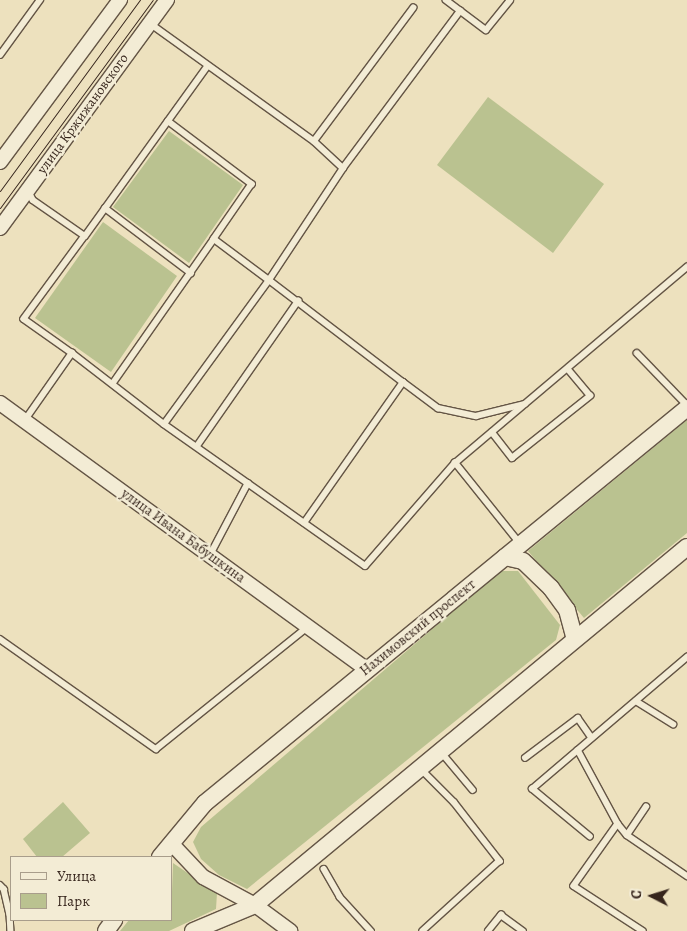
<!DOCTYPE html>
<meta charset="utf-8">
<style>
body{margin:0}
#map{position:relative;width:687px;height:931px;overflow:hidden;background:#ede1be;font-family:Alegreya,serif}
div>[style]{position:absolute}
.green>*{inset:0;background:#bac290}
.roads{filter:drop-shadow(1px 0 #645545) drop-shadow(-1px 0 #645545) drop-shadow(0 1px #645545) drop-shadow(0 -1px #645545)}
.service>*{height:5.5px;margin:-2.75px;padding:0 2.75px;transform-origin:2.75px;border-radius:2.75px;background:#f3ecd5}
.tertiary>*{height:14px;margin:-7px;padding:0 7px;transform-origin:7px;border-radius:7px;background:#f3ecd5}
.secondary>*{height:16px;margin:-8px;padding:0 8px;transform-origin:8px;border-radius:8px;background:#f3ecd5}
.tram>*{height:1px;margin:-0.5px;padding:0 0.5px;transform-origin:0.5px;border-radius:0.5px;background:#37261d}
span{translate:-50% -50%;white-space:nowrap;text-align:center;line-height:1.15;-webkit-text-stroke:4.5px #f3ecd5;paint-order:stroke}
.street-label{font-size:14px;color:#37261d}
.legend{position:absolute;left:10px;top:856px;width:162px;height:65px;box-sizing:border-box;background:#f3ecd5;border:1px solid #a89d8b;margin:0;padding:6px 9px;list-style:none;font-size:15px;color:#37261d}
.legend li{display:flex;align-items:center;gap:10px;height:25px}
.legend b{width:25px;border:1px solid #a89d8b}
.north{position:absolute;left:627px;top:871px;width:50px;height:50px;-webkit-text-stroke:4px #f3ecd5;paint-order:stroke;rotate:275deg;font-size:14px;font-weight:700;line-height:20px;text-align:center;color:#37261d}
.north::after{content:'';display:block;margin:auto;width:18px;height:22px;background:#37261d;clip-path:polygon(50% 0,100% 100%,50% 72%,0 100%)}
</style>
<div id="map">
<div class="green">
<div style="clip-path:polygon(488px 97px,604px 184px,553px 253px,437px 165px)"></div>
<div style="clip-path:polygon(169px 131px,243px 185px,189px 263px,113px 207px)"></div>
<div style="clip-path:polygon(103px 222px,177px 276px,111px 372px,35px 318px)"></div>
<div style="clip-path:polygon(687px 420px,687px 533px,584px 618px,528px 551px)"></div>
<div style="clip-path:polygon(500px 571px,518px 571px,560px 625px,556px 640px,247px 889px,219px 875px,201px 859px,193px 842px,201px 827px)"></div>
<div style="clip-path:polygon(63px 802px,90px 833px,62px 857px,37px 857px,23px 839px)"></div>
<div style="clip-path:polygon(173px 863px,217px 893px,216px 909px,169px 931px,120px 931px,129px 920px,171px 920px)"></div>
</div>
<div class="roads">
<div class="service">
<div style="left:446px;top:0;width:50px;rotate:36.9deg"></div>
<div style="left:486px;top:30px;width:38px;rotate:-51deg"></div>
<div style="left:151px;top:24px;width:201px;rotate:35.7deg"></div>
<div style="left:314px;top:141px;width:40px;rotate:43deg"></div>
<div style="left:0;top:55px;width:68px;rotate:-54deg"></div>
<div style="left:168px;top:121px;width:105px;rotate:36.9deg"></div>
<div style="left:252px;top:184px;width:67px;rotate:124.6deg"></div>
<div style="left:214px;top:239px;width:69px;rotate:36.7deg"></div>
<div style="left:269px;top:280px;width:134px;rotate:-56.5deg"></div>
<div style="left:343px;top:168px;width:196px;rotate:-53.3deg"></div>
<div style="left:314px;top:141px;width:166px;rotate:-53.3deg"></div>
<div style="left:28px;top:190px;width:11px;rotate:63deg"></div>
<div style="left:33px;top:200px;width:63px;rotate:34.7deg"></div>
<div style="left:85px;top:236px;width:103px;rotate:126.3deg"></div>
<div style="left:24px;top:319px;width:59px;rotate:35.3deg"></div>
<div style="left:105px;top:208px;width:108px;rotate:37.1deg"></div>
<div style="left:85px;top:236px;width:208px;rotate:-54.2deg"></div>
<div style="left:637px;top:353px;width:72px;rotate:46.1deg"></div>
<div style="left:113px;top:383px;width:176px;rotate:-55deg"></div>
<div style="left:25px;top:420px;width:82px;rotate:-55deg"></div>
<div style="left:72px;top:353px;width:116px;rotate:37.7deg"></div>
<div style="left:164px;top:424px;width:246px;rotate:35.2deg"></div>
<div style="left:365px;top:566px;width:137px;rotate:-48.9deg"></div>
<div style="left:164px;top:424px;width:178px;rotate:-53.9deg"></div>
<div style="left:269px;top:280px;width:168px;rotate:37.3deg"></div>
<div style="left:492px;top:432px;width:33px;rotate:52deg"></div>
<div style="left:512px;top:458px;width:100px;rotate:-38.5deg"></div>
<div style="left:590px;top:396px;width:35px;rotate:-130deg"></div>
<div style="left:197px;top:446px;width:177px;rotate:-55.1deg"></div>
<div style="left:304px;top:523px;width:172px;rotate:-54.9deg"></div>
<div style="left:403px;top:382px;width:44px;rotate:36.6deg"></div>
<div style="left:438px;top:408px;width:39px;rotate:12deg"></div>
<div style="left:476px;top:416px;width:50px;rotate:-13.8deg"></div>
<div style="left:520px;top:544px;width:104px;rotate:-128.7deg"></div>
<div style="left:455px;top:463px;width:304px;rotate:-40.2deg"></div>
<div style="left:210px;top:555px;width:81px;rotate:-62.2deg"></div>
<div style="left:0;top:639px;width:191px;rotate:35.2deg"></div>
<div style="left:156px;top:749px;width:195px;rotate:-38.8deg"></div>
<div style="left:636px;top:701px;width:44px;rotate:31.9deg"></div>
<div style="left:578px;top:750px;width:84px;rotate:61.6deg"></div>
<div style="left:618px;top:824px;width:76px;rotate:125.4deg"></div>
<div style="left:574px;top:886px;width:82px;rotate:33.1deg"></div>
<div style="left:442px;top:753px;width:48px;rotate:50deg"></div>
<div style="left:525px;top:758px;width:66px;rotate:-37deg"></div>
<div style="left:578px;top:718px;width:24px;rotate:55deg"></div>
<div style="left:421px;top:769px;width:47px;rotate:45deg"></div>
<div style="left:454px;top:802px;width:75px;rotate:52.1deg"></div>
<div style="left:500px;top:861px;width:104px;rotate:137.7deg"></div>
<div style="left:618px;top:824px;width:14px;rotate:51deg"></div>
<div style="left:627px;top:835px;width:73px;rotate:34.3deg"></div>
<div style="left:627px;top:835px;width:34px;rotate:-56deg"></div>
<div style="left:590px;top:837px;width:75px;rotate:-140.4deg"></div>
<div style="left:532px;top:789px;width:204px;rotate:-40.4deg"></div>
<div style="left:324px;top:869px;width:32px;rotate:60deg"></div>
<div style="left:340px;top:897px;width:46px;rotate:47.6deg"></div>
<div style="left:0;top:885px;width:6px;rotate:45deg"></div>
<div style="left:4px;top:889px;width:26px;rotate:77deg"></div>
<div style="left:10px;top:914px;width:17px;rotate:87deg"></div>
<div style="left:488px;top:931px;width:21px;rotate:-51deg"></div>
<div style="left:501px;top:915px;width:27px;rotate:36deg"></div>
</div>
<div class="tertiary">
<div style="left:0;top:162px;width:202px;rotate:-53.5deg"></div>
<div style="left:0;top:228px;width:283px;rotate:-53.8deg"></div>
<div style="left:0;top:403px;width:454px;rotate:36deg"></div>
<div style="left:171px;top:843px;width:47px;rotate:46.7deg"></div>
<div style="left:203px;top:877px;width:59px;rotate:28.3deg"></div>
<div style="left:255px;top:905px;width:44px;rotate:36.6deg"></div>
</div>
<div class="secondary">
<div style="left:505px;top:557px;width:18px;rotate:13deg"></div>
<div style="left:523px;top:561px;width:39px;rotate:44deg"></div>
<div style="left:551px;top:588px;width:27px;rotate:54deg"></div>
<div style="left:567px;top:610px;width:30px;rotate:75deg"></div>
<div style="left:160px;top:857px;width:70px;rotate:-50.2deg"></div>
<div style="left:205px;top:803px;width:623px;rotate:-39.33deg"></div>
<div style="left:106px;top:931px;width:14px;rotate:-54deg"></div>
<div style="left:193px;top:931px;width:67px;rotate:-22.8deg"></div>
<div style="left:255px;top:905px;width:561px;rotate:-39.65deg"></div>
</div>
</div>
<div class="tram">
<div style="left:0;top:191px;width:237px;rotate:-53.8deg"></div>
<div style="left:0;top:208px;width:258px;rotate:-53.7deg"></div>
</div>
<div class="street-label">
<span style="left:83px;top:114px;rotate:-54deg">улица Кржижановского</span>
<span style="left:183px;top:536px;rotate:36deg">улица Ивана Бабушкина</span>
<span style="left:418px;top:628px;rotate:-39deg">Нахимовский проспект</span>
</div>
<ul class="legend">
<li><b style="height:6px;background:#f3ecd5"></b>Улица</li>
<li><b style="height:14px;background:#bac290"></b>Парк</li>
</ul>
<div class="north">С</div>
</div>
